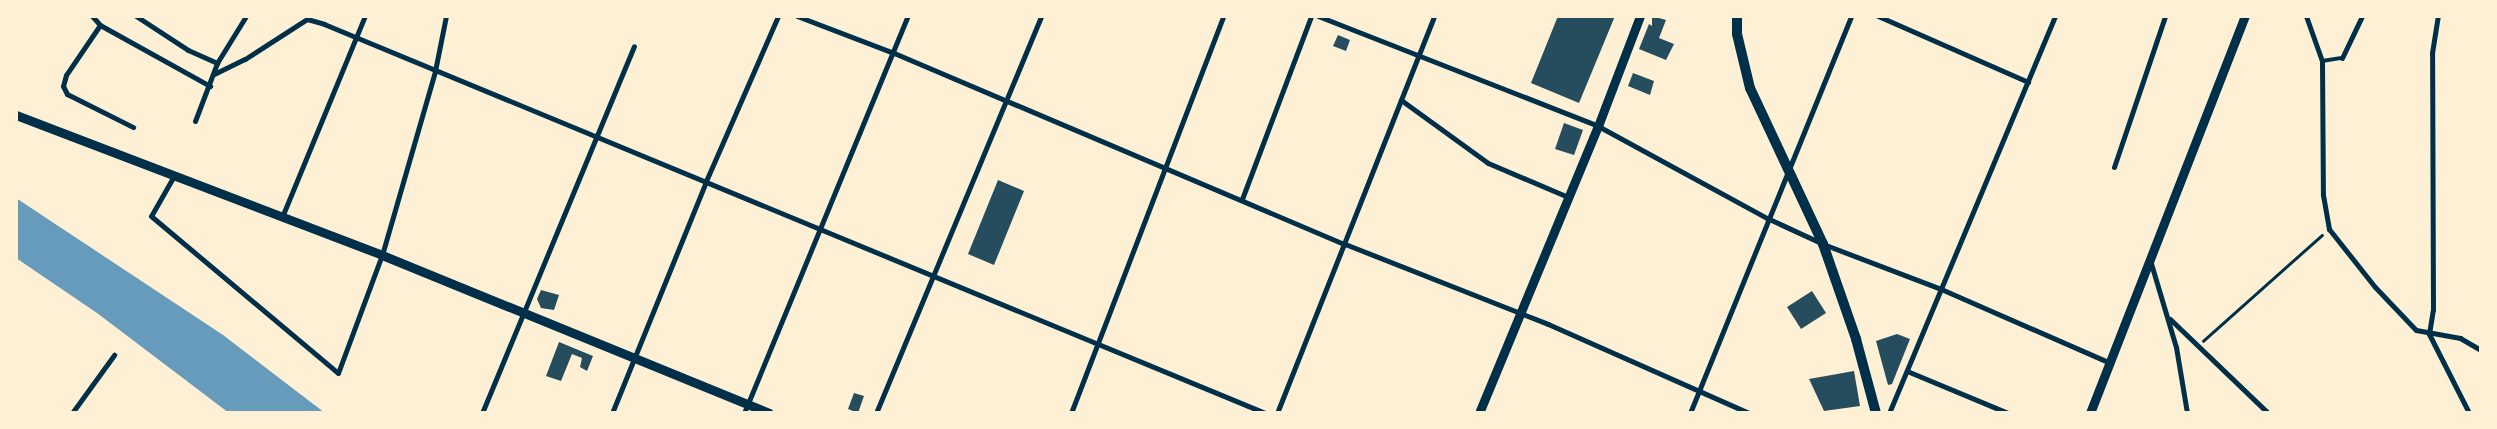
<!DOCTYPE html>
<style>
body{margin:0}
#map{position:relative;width:2497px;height:429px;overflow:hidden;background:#fdf0d5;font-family:"Zilla Slab",serif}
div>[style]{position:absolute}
.water>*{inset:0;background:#669bbc}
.building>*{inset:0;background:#264d5e}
.path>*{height:2.5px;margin:-1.25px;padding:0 1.25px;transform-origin:1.25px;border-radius:1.25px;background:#003049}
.service>*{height:4px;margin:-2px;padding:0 2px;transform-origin:2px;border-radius:2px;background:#003049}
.minor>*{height:5px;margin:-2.5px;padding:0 2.5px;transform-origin:2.5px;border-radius:2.5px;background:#003049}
.tertiary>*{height:9px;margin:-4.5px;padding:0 4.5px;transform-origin:4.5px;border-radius:4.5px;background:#003049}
.secondary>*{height:10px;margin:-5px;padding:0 5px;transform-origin:5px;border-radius:5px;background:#003049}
span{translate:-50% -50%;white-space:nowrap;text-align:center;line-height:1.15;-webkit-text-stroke:4px #fdf0d5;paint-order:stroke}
.frame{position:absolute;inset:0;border:18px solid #fdf0d5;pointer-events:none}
</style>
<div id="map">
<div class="water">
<div style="clip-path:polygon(16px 198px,223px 335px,325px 413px,229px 413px,97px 313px,16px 258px)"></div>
</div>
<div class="building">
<div style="clip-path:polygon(1558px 16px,1615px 16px,1579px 103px,1531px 83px)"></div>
<div style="clip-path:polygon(1652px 16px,1666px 20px,1659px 38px,1674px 44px,1666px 60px,1639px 49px,1649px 24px,1652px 26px)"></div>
<div style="clip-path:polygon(1338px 35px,1350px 40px,1346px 51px,1333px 46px)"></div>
<div style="clip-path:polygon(1633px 73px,1654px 81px,1650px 95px,1628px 86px)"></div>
<div style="clip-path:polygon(1564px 123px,1583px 130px,1574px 155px,1555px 149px)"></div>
<div style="clip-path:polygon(998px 180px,1024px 191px,994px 265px,968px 254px)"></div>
<div style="clip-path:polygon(541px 290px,559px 295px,554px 310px,541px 308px,537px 299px)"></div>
<div style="clip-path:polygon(1812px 291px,1826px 313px,1801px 329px,1787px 307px)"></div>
<div style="clip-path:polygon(1897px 334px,1910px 339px,1892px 384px,1888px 385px,1876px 341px)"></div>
<div style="clip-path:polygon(559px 342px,593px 356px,587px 371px,580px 367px,582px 358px,572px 354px,561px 381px,546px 376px)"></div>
<div style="clip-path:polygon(1854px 371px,1860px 406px,1824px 411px,1809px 379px)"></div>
<div style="clip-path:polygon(854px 393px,864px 396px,858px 413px,848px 409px)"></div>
</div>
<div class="path">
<div style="left:2203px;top:341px;width:159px;rotate:-41.7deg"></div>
</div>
<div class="service">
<div style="left:2322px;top:61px;width:20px;rotate:-9deg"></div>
</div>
<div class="minor">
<div style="left:92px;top:16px;width:12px;rotate:48deg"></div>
<div style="left:100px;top:25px;width:126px;rotate:29deg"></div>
<div style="left:136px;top:16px;width:62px;rotate:33.2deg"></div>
<div style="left:188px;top:50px;width:32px;rotate:24deg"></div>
<div style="left:797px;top:16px;width:104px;rotate:20.9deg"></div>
<div style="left:894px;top:53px;width:490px;rotate:23deg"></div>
<div style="left:1345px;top:244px;width:218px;rotate:21.5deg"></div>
<div style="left:1548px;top:324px;width:220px;rotate:23.9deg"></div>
<div style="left:1318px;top:16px;width:301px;rotate:21.4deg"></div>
<div style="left:1598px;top:126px;width:192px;rotate:28.6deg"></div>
<div style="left:1767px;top:218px;width:62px;rotate:24.9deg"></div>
<div style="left:1823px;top:244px;width:126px;rotate:20.9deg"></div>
<div style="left:1941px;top:289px;width:182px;rotate:23.6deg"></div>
<div style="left:1878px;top:16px;width:164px;rotate:23.7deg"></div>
<div style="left:2306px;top:16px;width:48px;rotate:70.4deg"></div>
<div style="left:2322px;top:61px;width:134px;rotate:89.6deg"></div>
<div style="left:2323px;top:195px;width:35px;rotate:80deg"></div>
<div style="left:2329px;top:229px;width:74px;rotate:51.6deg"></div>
<div style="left:2375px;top:287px;width:59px;rotate:46.4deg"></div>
<div style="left:2416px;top:330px;width:45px;rotate:10.3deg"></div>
<div style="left:2460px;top:338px;width:24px;rotate:30deg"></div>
<div style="left:100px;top:25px;width:60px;rotate:124.2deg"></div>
<div style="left:66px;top:75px;width:11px;rotate:105deg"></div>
<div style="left:63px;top:86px;width:9px;rotate:63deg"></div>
<div style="left:67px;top:94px;width:74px;rotate:26.6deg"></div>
<div style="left:2342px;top:58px;width:47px;rotate:-64.5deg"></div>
<div style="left:214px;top:74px;width:34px;rotate:-26deg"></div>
<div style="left:245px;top:59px;width:74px;rotate:-32.8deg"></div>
<div style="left:307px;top:19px;width:18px;rotate:16deg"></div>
<div style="left:324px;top:24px;width:1018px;rotate:22.46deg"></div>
<div style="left:1401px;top:100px;width:107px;rotate:35.9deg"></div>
<div style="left:1488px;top:163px;width:87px;rotate:23deg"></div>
<div style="left:195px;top:121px;width:62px;rotate:-69.2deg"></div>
<div style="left:217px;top:63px;width:55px;rotate:-58.3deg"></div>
<div style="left:2114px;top:167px;width:159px;rotate:-71.3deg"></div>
<div style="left:175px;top:174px;width:48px;rotate:119.7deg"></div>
<div style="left:151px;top:216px;width:244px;rotate:40deg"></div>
<div style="left:338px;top:373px;width:126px;rotate:-69.6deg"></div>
<div style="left:382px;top:255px;width:191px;rotate:-73.9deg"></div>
<div style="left:435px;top:71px;width:56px;rotate:-78.7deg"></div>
<div style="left:1242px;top:199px;width:196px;rotate:-69.3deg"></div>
<div style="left:282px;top:217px;width:217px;rotate:-67.6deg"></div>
<div style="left:2150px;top:260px;width:91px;rotate:73.4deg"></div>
<div style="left:2176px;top:347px;width:67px;rotate:80.5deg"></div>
<div style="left:2170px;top:319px;width:136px;rotate:43.8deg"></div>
<div style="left:2429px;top:334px;width:24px;rotate:-81deg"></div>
<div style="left:2433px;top:310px;width:257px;rotate:-90.2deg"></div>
<div style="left:2432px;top:53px;width:37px;rotate:-81deg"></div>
<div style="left:2429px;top:334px;width:89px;rotate:63.1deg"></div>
<div style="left:1907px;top:371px;width:109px;rotate:22.6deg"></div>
<div style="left:72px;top:413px;width:72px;rotate:-54.1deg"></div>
<div style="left:482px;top:413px;width:397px;rotate:-67.5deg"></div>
<div style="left:612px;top:413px;width:250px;rotate:-67.9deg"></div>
<div style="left:706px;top:181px;width:180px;rotate:-66.4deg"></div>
<div style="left:744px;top:413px;width:430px;rotate:-67.6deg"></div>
<div style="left:876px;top:413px;width:430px;rotate:-67.4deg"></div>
<div style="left:1071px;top:413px;width:425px;rotate:-69deg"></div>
<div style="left:1277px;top:413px;width:427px;rotate:-68.4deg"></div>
<div style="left:1690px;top:413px;width:428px;rotate:-67.9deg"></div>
<div style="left:1889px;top:413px;width:430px;rotate:-67.3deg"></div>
</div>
<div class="tertiary">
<div style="left:16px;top:115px;width:392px;rotate:20.9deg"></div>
<div style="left:382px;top:255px;width:418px;rotate:22.2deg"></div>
<div style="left:1479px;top:413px;width:311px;rotate:-67.5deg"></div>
<div style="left:1598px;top:126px;width:118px;rotate:-69.1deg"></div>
<div style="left:2090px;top:413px;width:426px;rotate:-68.7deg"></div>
</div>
<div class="secondary">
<div style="left:1737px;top:16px;width:18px;rotate:90deg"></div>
<div style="left:1737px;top:34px;width:56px;rotate:76.5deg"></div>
<div style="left:1750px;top:88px;width:172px;rotate:64.9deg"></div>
<div style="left:1823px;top:244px;width:101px;rotate:70.8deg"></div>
<div style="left:1856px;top:339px;width:77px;rotate:74.9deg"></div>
</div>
<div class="frame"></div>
</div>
